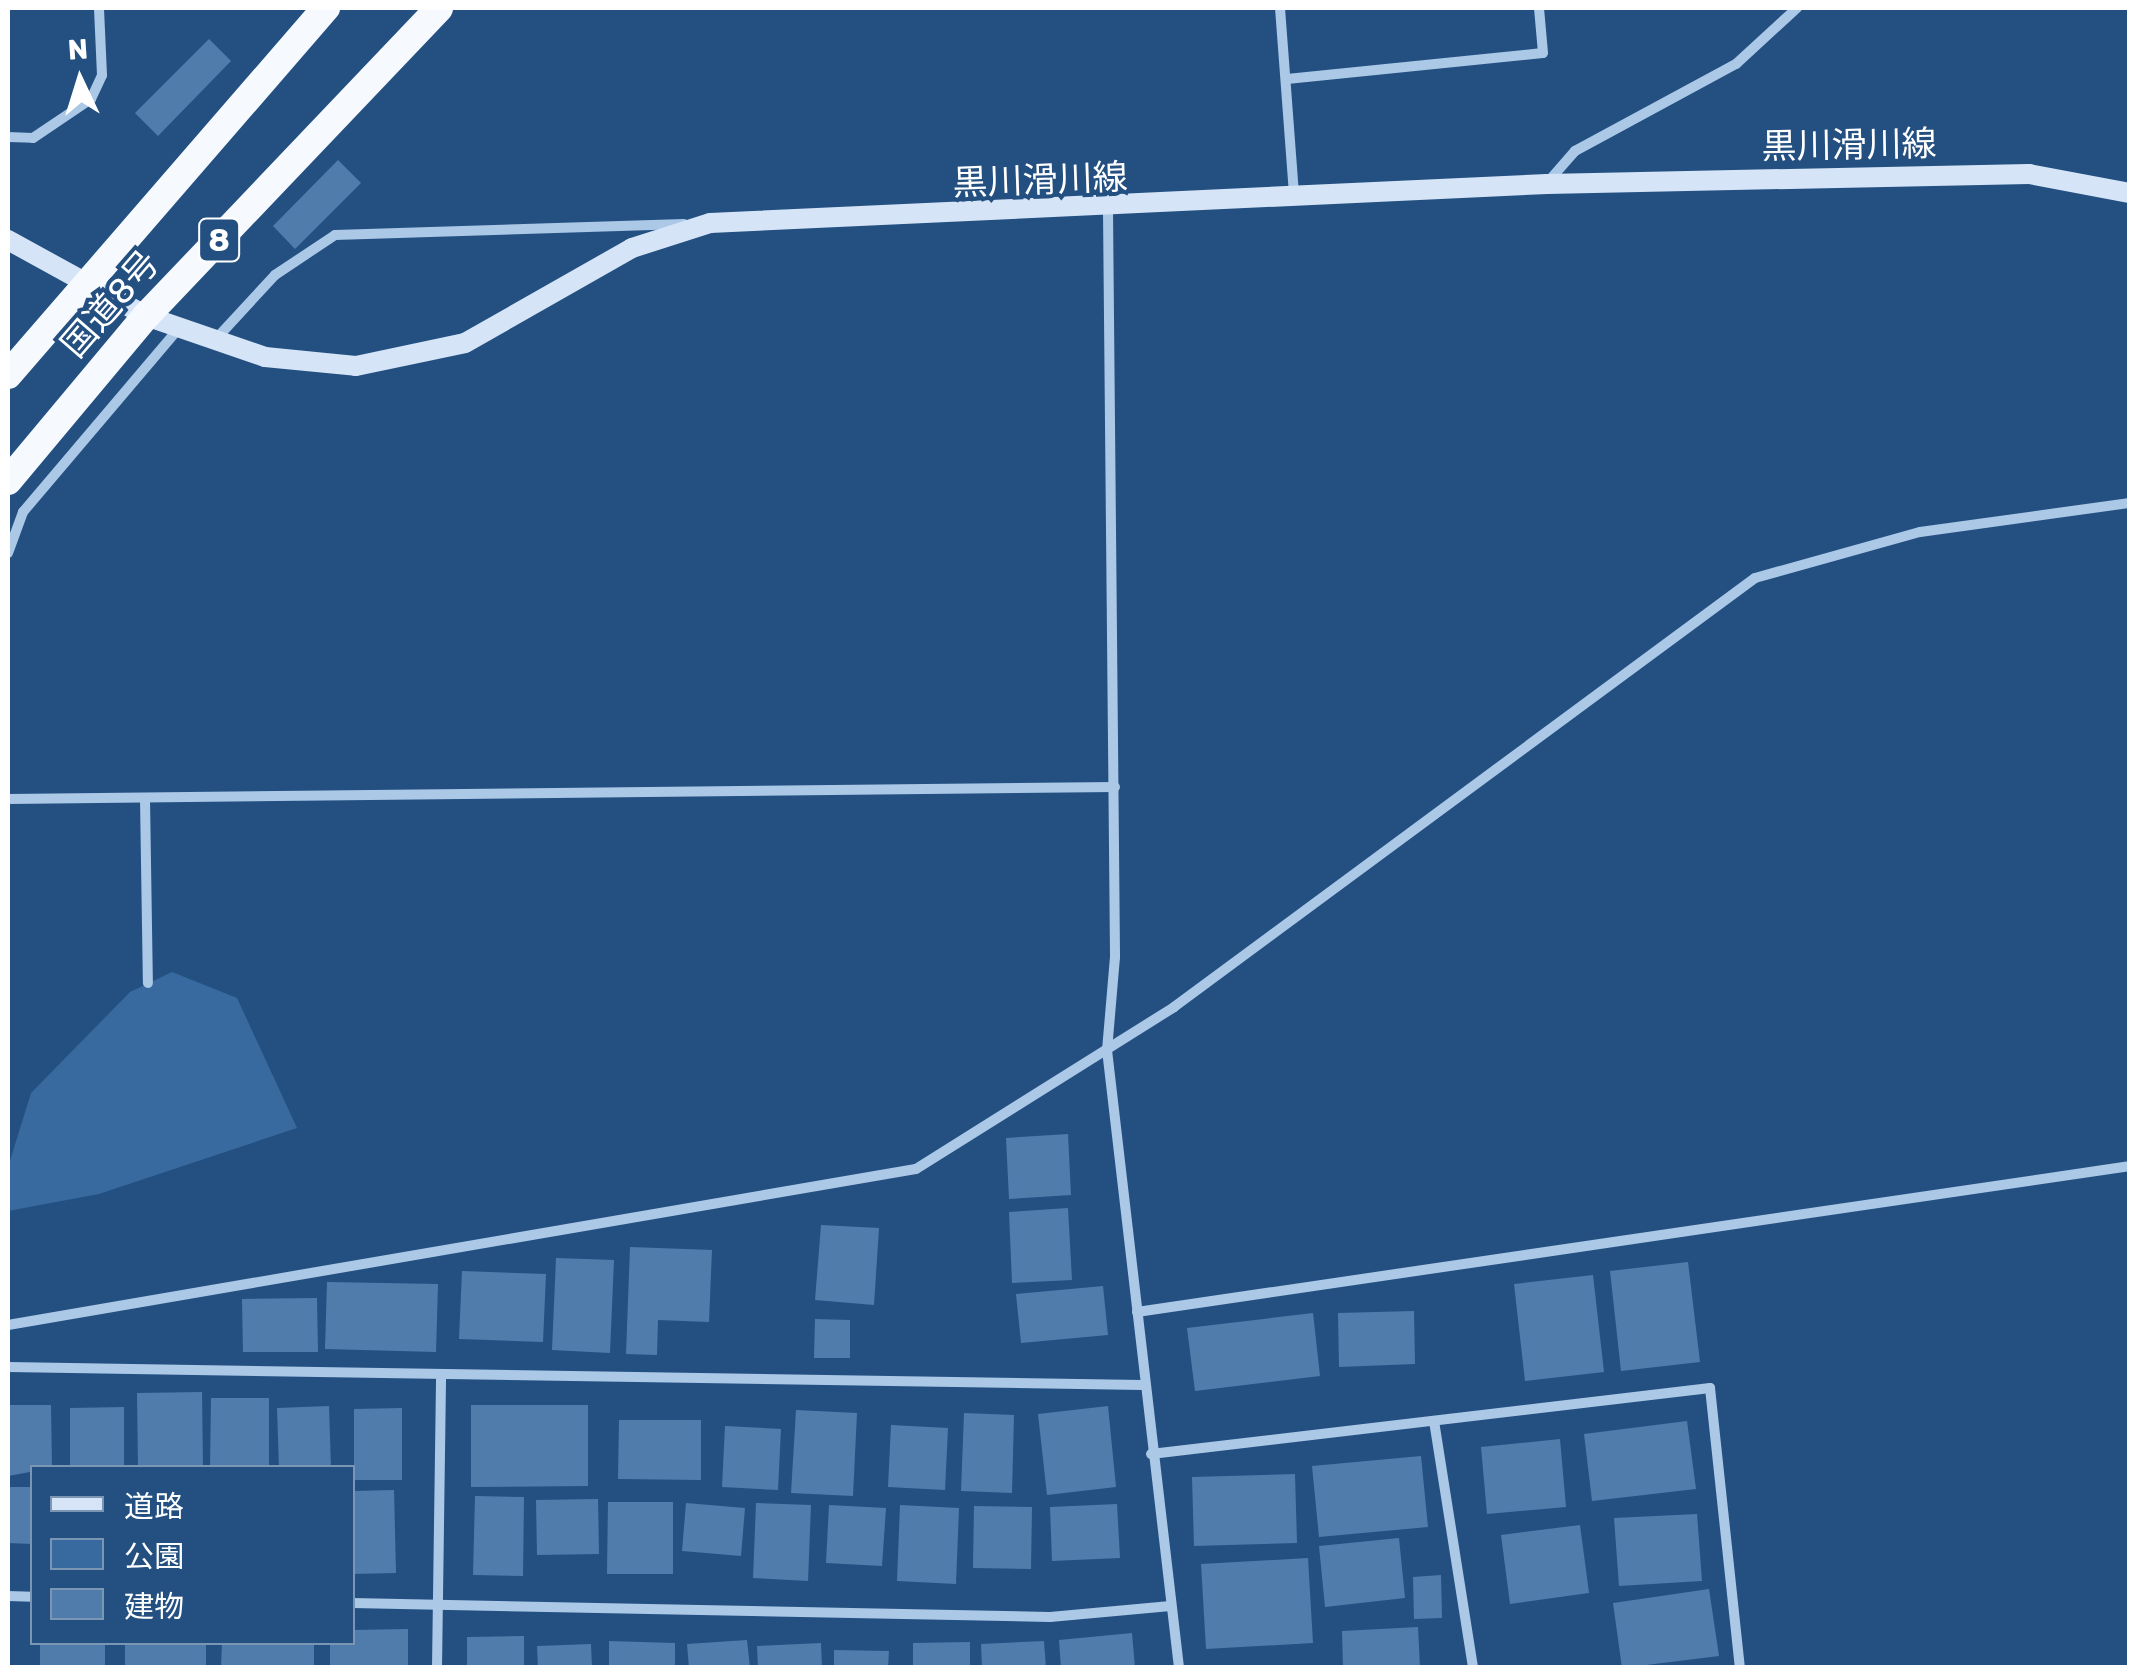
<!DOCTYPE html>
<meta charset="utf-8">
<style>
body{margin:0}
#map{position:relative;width:2137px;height:1675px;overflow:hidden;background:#235081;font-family:Rubik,"Noto Sans JP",sans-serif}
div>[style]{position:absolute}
.green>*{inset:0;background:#386a9f}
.building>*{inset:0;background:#507cac}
.minor>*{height:10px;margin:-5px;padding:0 5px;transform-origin:5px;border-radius:5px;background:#abc8e7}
.secondary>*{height:20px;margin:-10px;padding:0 10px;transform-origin:10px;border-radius:10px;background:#d5e4f6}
.trunk>*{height:28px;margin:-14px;padding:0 14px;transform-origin:14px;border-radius:14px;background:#f6fafe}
span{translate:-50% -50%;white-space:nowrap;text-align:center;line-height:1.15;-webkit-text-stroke:8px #235081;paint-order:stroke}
.shield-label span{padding:2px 8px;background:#235081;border:2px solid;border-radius:8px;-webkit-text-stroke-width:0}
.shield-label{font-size:32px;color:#fff;font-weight:700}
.street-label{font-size:35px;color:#fff}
.frame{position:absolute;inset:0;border:10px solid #fff;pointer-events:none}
.legend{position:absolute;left:30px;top:1465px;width:325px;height:180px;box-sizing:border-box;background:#235081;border:2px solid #7b96b3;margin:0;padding:12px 18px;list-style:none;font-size:30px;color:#fff}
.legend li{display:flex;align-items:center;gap:20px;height:50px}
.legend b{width:50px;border:2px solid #7b96b3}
.north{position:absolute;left:30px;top:30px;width:100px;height:100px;-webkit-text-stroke:8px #235081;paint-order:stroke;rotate:356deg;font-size:28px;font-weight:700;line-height:40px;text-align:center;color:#fff}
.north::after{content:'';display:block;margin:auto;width:35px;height:45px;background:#fff;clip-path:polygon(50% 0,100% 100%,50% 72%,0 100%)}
</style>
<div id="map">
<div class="green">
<div style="clip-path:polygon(172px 972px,237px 998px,297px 1128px,99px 1194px,8px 1211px,8px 1167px,31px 1093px,130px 992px)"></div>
</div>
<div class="building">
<div style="clip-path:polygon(209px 39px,231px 61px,158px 136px,135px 113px)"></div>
<div style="clip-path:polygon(338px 160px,361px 183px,295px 249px,273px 226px)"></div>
<div style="clip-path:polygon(1068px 1134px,1071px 1195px,1009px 1199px,1006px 1138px)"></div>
<div style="clip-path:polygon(1068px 1208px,1072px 1280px,1012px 1283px,1009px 1212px)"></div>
<div style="clip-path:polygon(821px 1225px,879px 1228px,874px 1305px,815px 1300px)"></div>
<div style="clip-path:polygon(630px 1247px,712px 1250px,709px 1322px,658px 1320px,657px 1355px,626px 1354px)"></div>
<div style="clip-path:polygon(556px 1258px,614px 1260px,610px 1353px,552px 1350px)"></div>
<div style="clip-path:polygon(1688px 1262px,1700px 1362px,1621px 1371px,1610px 1271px)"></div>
<div style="clip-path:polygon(462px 1271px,546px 1274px,543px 1342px,459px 1339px)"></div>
<div style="clip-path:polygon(1593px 1275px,1604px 1372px,1525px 1381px,1514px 1284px)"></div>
<div style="clip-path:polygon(327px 1282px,438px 1284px,436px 1352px,325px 1349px)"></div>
<div style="clip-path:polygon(1103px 1286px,1108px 1335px,1021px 1343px,1016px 1294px)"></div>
<div style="clip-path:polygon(317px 1298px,318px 1352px,243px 1352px,242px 1299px)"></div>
<div style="clip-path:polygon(1414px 1311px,1415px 1364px,1339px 1367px,1338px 1313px)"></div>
<div style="clip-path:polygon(1313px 1313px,1320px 1376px,1195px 1391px,1187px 1328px)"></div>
<div style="clip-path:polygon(815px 1319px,850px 1320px,850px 1358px,814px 1358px)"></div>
<div style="clip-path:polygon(202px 1392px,203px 1468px,138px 1468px,137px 1393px)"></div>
<div style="clip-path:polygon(211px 1398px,269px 1398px,269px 1468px,210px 1468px)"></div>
<div style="clip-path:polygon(8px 1405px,51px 1405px,52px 1468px,8px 1476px)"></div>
<div style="clip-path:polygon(471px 1405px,588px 1405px,588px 1486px,471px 1487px)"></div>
<div style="clip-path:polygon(329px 1406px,331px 1468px,279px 1468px,277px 1408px)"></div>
<div style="clip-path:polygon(1108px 1406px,1116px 1487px,1047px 1495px,1038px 1414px)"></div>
<div style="clip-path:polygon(124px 1407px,124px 1468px,70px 1468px,70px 1408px)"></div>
<div style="clip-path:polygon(402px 1408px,402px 1480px,354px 1480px,354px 1409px)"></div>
<div style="clip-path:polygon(796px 1410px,857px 1413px,853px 1496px,791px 1493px)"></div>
<div style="clip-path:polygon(964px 1413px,1014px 1415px,1012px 1493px,961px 1491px)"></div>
<div style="clip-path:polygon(619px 1420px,701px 1420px,701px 1480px,618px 1479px)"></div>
<div style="clip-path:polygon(1687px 1421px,1696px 1489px,1592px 1501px,1584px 1434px)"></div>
<div style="clip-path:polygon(891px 1425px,948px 1428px,945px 1490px,888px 1487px)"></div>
<div style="clip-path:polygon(725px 1426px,781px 1429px,778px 1490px,722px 1487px)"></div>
<div style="clip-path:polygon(1560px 1439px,1566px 1507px,1487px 1514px,1481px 1447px)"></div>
<div style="clip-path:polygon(1421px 1456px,1428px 1527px,1319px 1537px,1312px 1466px)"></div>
<div style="clip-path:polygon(1295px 1474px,1297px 1543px,1194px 1546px,1192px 1477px)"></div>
<div style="clip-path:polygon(8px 1487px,32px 1487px,32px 1544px,8px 1543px)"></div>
<div style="clip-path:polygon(394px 1490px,396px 1573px,352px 1574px,352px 1491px)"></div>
<div style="clip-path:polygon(475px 1496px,524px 1497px,523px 1576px,473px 1575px)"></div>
<div style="clip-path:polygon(598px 1499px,599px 1554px,537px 1555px,536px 1500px)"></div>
<div style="clip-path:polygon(608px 1502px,673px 1502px,673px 1574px,607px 1574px)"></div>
<div style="clip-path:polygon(686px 1503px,745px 1508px,741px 1556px,682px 1551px)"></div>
<div style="clip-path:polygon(756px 1503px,811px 1505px,808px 1581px,753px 1578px)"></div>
<div style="clip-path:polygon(1117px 1504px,1120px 1558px,1052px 1561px,1050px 1507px)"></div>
<div style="clip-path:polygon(829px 1505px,886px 1508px,882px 1566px,826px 1563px)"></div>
<div style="clip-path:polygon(900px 1505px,959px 1508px,956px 1584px,897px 1581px)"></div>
<div style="clip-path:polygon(974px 1506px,1032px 1507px,1031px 1569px,973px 1568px)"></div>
<div style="clip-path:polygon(1697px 1514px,1702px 1581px,1619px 1586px,1614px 1518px)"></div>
<div style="clip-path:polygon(1580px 1525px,1589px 1593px,1510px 1604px,1501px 1535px)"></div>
<div style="clip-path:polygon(1399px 1538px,1405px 1598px,1325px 1607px,1319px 1546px)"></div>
<div style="clip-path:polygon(1308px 1558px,1313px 1643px,1206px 1649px,1201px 1564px)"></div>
<div style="clip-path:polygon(1441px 1575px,1442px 1618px,1414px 1619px,1413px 1577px)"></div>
<div style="clip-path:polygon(1709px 1589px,1719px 1656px,1622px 1668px,1613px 1603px)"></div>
<div style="clip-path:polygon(1418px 1627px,1420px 1668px,1343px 1668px,1342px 1631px)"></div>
<div style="clip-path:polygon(408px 1629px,408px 1668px,330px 1668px,330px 1642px,352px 1642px,352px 1630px)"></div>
<div style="clip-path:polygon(1132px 1633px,1135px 1668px,1061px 1668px,1059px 1640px)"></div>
<div style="clip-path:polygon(524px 1636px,524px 1668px,467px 1668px,467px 1637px)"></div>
<div style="clip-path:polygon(747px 1640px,750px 1668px,689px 1668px,687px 1644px)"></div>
<div style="clip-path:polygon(609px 1641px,675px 1643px,675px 1668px,609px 1668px)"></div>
<div style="clip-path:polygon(1044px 1641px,1046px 1668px,982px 1668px,981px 1644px)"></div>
<div style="clip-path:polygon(40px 1642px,105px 1642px,105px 1668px,40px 1668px)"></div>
<div style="clip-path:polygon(125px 1642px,206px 1642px,206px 1668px,125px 1668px)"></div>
<div style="clip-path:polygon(222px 1642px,314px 1642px,314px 1668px,221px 1668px)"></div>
<div style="clip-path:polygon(970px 1642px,970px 1668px,913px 1668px,913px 1643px)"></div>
<div style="clip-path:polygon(821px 1643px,822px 1668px,758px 1668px,757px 1646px)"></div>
<div style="clip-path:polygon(591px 1644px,592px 1668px,538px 1668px,537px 1646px)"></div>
<div style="clip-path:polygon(834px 1650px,889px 1651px,888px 1668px,834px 1668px)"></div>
</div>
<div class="minor">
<div style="left:1280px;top:8px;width:189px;rotate:85.7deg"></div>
<div style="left:1287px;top:79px;width:257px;rotate:-5.8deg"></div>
<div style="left:1543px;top:53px;width:45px;rotate:-95.1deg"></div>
<div style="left:8px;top:137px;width:25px;rotate:2deg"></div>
<div style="left:33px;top:138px;width:70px;rotate:-33.9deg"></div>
<div style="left:91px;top:99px;width:26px;rotate:-65deg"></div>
<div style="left:102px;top:75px;width:67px;rotate:-92.6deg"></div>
<div style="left:1547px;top:183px;width:43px;rotate:-48.8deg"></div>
<div style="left:1575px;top:151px;width:183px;rotate:-28.4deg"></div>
<div style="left:1736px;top:64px;width:83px;rotate:-42.6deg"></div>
<div style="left:1108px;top:211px;width:746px;rotate:89.46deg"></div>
<div style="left:1115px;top:957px;width:93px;rotate:94.9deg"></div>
<div style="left:1107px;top:1050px;width:622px;rotate:83.35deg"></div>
<div style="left:215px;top:340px;width:88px;rotate:-47.3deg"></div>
<div style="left:275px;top:275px;width:72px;rotate:-33.7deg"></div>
<div style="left:335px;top:235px;width:349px;rotate:-1.8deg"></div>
<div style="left:8px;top:553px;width:44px;rotate:-69.9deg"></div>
<div style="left:23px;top:512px;width:240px;rotate:-49.7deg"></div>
<div style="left:8px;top:799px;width:1107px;rotate:-0.62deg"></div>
<div style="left:145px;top:799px;width:184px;rotate:89.1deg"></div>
<div style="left:1137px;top:1312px;width:1004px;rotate:-8.36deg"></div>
<div style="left:8px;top:1325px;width:921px;rotate:-9.75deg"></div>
<div style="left:916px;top:1169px;width:305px;rotate:-32.1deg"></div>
<div style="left:1174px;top:1007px;width:722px;rotate:-36.44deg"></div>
<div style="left:1755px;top:578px;width:171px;rotate:-15.6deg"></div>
<div style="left:1920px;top:532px;width:212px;rotate:-7.9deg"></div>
<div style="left:8px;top:1367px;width:1134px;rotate:0.91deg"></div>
<div style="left:1434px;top:1421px;width:250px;rotate:81deg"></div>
<div style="left:1151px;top:1454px;width:563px;rotate:-6.73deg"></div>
<div style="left:1710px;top:1388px;width:282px;rotate:83.9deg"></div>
<div style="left:8px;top:1596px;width:24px;rotate:2deg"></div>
<div style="left:352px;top:1603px;width:698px;rotate:1.15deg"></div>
<div style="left:1050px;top:1617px;width:121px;rotate:-5.2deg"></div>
<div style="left:437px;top:1668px;width:289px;rotate:-89.2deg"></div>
</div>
<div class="secondary">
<div style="left:8px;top:240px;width:158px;rotate:28.8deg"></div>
<div style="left:146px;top:316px;width:126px;rotate:19deg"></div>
<div style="left:265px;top:357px;width:91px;rotate:5.6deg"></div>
<div style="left:356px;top:366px;width:111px;rotate:-11.9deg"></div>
<div style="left:465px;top:343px;width:192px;rotate:-29.6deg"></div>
<div style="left:632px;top:248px;width:82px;rotate:-17.8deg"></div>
<div style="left:710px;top:223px;width:838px;rotate:-2.67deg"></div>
<div style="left:1547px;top:184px;width:482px;rotate:-1.2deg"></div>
<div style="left:2029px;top:174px;width:103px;rotate:10.7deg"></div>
</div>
<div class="trunk">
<div style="left:8px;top:375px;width:486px;rotate:-49.1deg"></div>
<div style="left:8px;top:481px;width:215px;rotate:-50.1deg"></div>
<div style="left:146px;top:316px;width:425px;rotate:-46.4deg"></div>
</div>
<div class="shield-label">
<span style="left:219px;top:240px">8</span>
</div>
<div class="street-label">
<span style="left:1849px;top:145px;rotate:-1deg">黒川滑川線</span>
<span style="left:1040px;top:180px;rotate:-2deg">黒川滑川線</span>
<span style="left:110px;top:304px;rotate:-49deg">国道8号</span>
</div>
<div class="frame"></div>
<ul class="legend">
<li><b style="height:12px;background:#d5e4f6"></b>道路</li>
<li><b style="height:28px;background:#386a9f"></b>公園</li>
<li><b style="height:28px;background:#507cac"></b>建物</li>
</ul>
<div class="north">N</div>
</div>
